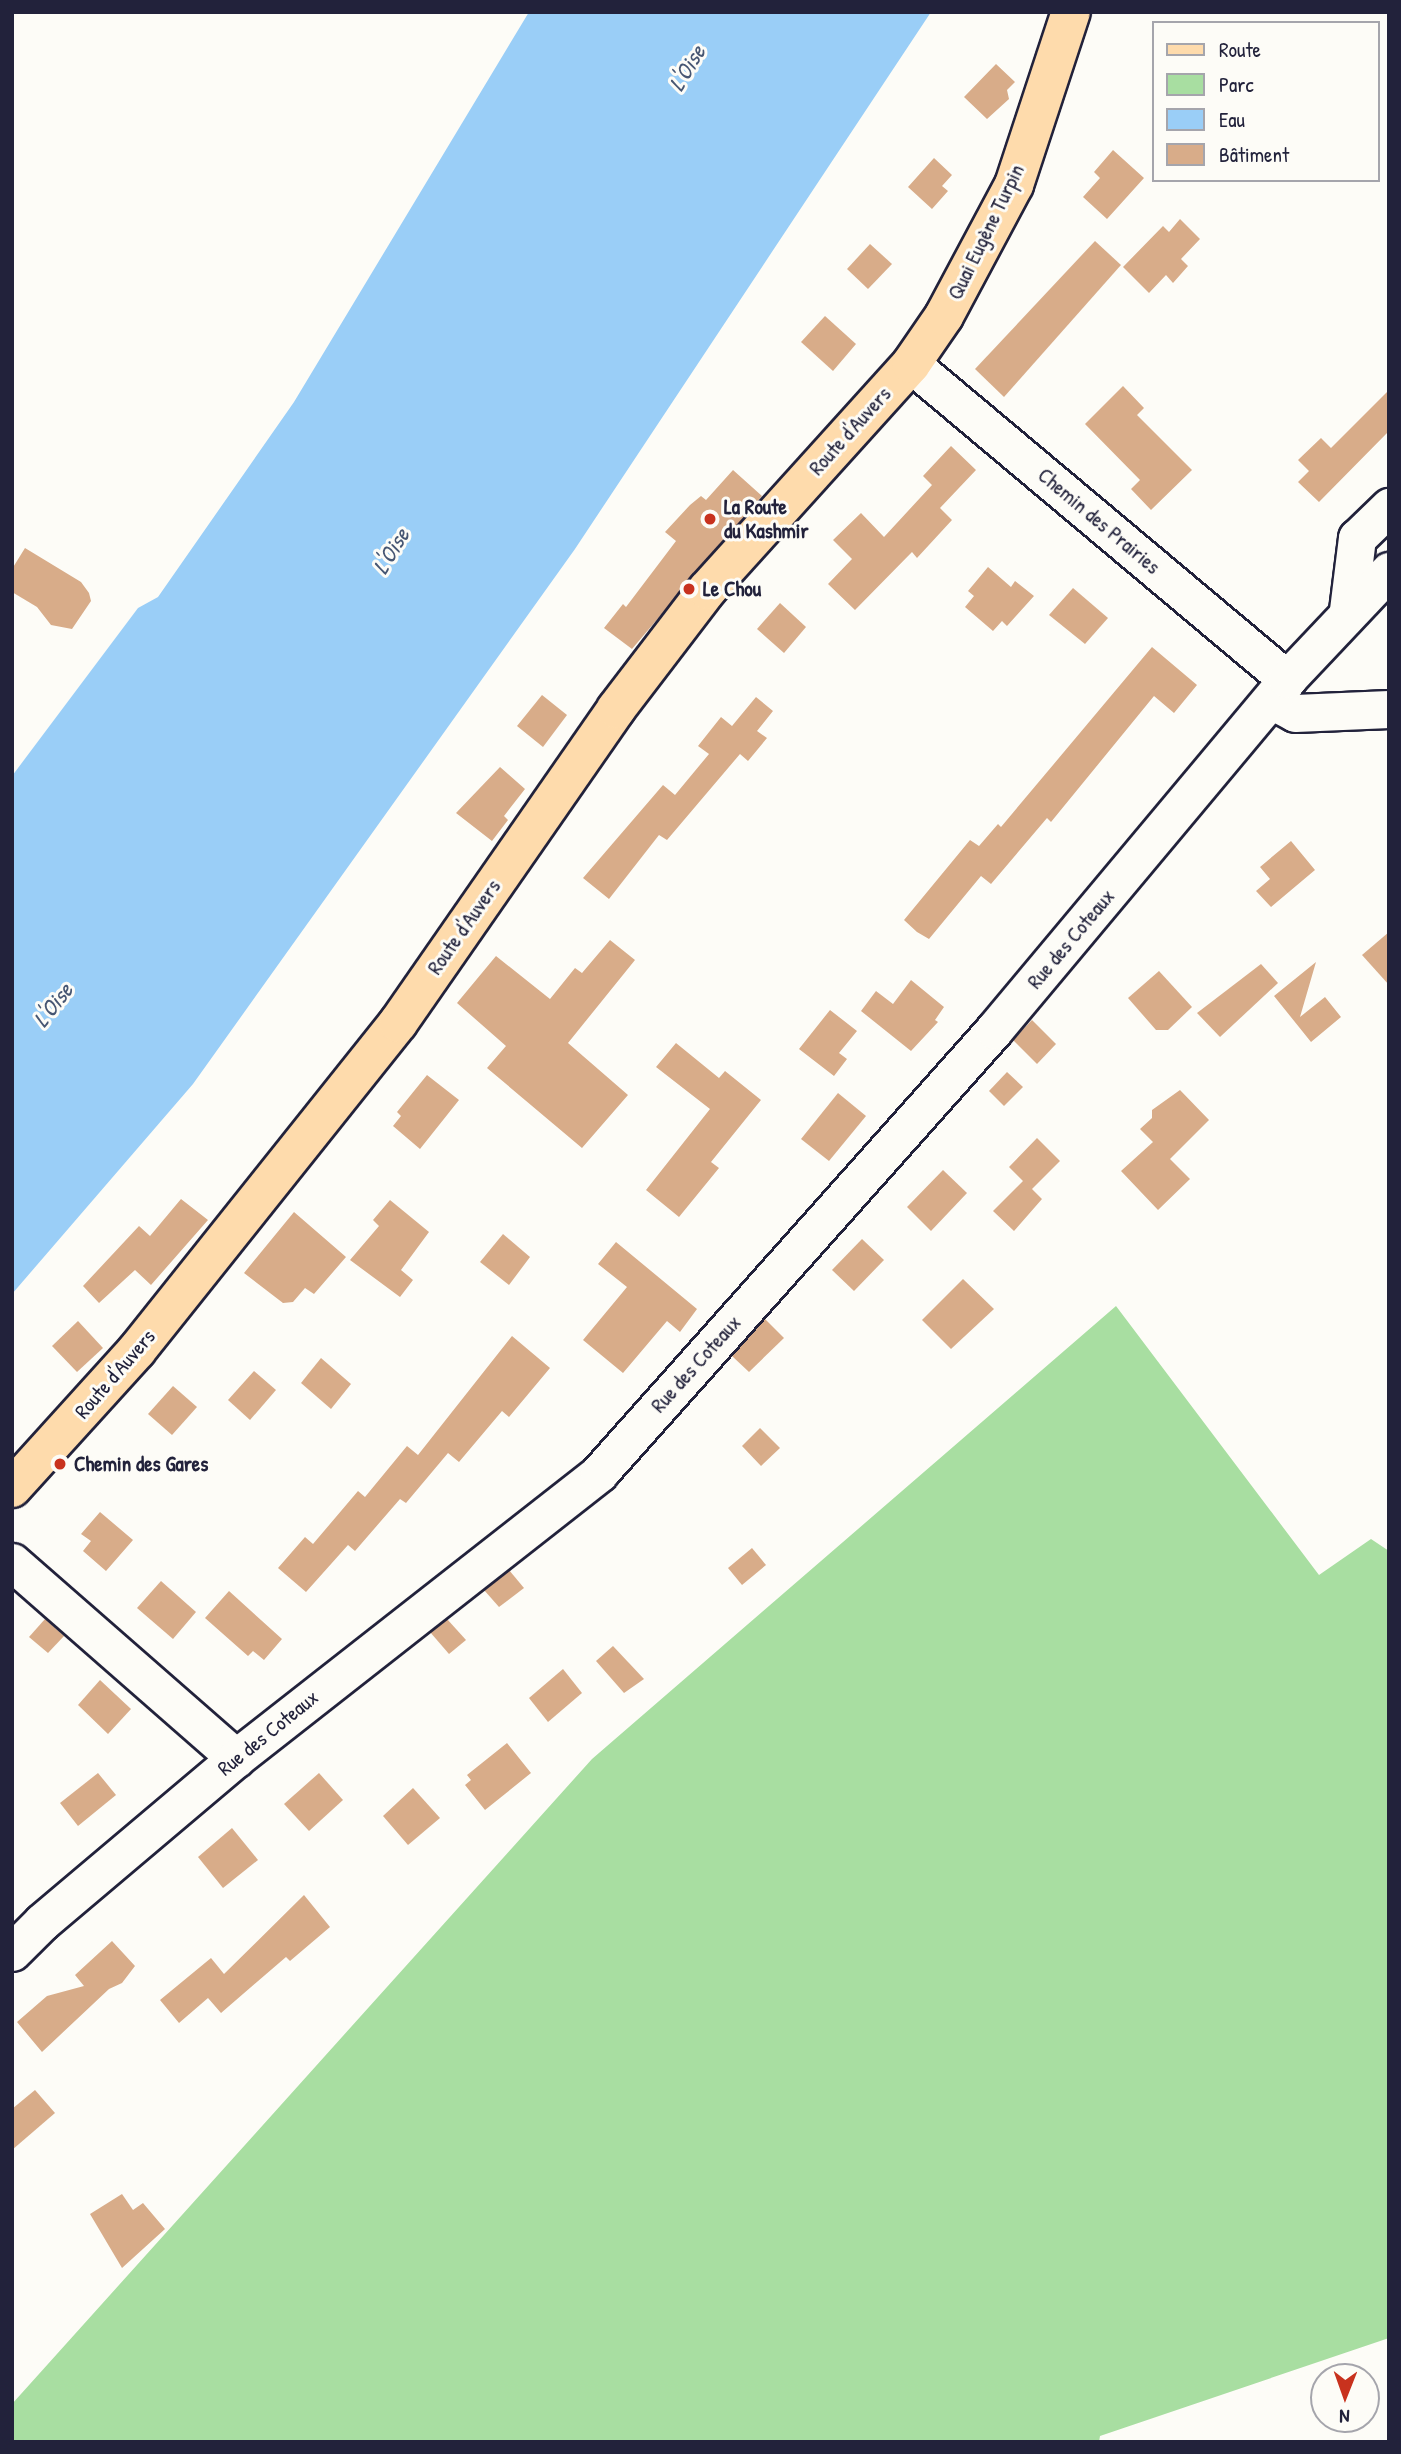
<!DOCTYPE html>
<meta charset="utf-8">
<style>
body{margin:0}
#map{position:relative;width:1401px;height:2454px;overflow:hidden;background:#fdfcf7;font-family:"Patrick Hand",sans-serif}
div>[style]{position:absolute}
.green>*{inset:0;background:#a8dea1}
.water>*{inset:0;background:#9acef7}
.building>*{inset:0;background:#d8ac89}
.roads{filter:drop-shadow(2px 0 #22223b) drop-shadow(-2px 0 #22223b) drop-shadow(0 2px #22223b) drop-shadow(0 -2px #22223b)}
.minor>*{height:37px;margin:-18.5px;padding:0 18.5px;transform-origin:18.5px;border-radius:18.5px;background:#fdfcf7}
.major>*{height:38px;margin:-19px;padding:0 19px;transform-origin:19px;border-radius:19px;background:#fedbac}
.dots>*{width:19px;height:19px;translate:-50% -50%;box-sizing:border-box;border:4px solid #fdfcf7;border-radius:50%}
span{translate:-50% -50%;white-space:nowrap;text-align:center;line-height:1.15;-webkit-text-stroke:6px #fdfcf7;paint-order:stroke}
.street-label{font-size:21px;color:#22223b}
.poi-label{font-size:21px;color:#22223b;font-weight:700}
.left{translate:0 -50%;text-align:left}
.water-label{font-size:23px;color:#465673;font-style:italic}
.frame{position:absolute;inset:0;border:14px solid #22223b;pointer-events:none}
.legend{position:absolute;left:1152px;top:21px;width:228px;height:161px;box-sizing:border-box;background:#fdfcf7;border:2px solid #a5a5ac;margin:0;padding:9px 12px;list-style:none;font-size:21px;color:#22223b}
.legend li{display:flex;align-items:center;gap:14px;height:35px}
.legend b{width:35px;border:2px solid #a5a5ac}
.north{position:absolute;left:1310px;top:2363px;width:70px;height:70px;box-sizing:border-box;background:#fdfcf7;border:2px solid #a5a5ac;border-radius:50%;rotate:181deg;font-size:19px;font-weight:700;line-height:28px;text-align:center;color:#22223b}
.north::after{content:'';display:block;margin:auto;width:24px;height:32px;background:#c8321e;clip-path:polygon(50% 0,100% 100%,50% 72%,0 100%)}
</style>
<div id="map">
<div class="green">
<div style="clip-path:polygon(1116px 1306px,1319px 1575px,1371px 1539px,1389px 1551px,1389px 2338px,1100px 2436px,1099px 2442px,12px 2442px,12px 2404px,592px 1759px)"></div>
</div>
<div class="water">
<div style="clip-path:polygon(529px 12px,931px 12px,575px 549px,193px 1084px,12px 1294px,12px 776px,138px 608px,158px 597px,294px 402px)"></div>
</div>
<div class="building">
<div style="clip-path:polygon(996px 64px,1015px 82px,1007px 90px,1009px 99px,987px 119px,964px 97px)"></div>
<div style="clip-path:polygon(1113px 150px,1144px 178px,1107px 219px,1083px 197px,1100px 178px,1094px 172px)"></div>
<div style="clip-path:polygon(934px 158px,952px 175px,942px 186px,948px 191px,932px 209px,908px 187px)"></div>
<div style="clip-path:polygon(1180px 219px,1200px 239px,1181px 259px,1188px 266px,1173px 283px,1166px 275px,1149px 293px,1123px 267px,1163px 226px,1169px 232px)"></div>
<div style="clip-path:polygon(1095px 241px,1121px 265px,1004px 397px,975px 369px)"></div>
<div style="clip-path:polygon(870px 244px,892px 264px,868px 289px,847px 269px)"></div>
<div style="clip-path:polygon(825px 316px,856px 344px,833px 371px,801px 342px)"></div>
<div style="clip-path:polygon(1123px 386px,1144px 408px,1137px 415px,1192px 470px,1151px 510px,1131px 489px,1140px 480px,1085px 424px)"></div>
<div style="clip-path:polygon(1389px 390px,1389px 431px,1319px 502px,1298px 482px,1309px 471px,1298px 460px,1321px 438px,1331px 448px)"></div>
<div style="clip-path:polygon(951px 446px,976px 470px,940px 508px,952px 520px,917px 558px,912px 552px,855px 610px,828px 584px,852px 559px,833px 540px,861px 513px,884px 537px,932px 485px,923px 476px)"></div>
<div style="clip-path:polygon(733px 470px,762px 496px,632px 649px,604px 628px,623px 604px,626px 607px,676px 541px,665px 532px,690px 505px,701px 496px,706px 500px)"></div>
<div style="clip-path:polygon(25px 548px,81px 582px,89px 593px,91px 601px,72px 629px,51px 625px,37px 607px,12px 592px,12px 569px)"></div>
<div style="clip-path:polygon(988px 567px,1011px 587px,1015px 581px,1034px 596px,1007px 626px,1002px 621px,993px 631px,965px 607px,974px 596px,968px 591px)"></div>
<div style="clip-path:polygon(1073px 588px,1108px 618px,1085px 644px,1049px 615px)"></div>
<div style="clip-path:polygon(780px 603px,806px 627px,784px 653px,757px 629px)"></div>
<div style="clip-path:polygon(1152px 647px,1197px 685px,1174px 713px,1154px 696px,1051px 822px,1047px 818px,991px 884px,981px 876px,929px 939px,917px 932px,904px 920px,970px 840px,979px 846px,998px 824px,1001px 827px)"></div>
<div style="clip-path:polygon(542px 695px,567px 715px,543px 747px,517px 726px)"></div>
<div style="clip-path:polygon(756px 697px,773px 711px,757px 731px,767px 738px,748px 761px,740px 754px,667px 840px,659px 835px,609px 899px,583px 878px,663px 785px,675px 795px,709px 754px,698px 746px,721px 717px,732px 726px)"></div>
<div style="clip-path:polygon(500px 767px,525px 789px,504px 816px,508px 820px,492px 841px,456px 813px)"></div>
<div style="clip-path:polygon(1291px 841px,1315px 870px,1271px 907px,1256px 891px,1270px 879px,1260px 867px)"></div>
<div style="clip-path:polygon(1389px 932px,1389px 985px,1362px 955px)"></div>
<div style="clip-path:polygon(610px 940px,635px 960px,568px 1043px,628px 1095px,582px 1148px,487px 1068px,506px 1046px,457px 1003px,496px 956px,550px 999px,575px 968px,582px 973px)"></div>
<div style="clip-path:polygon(1316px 962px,1300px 1017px,1325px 997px,1341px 1017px,1311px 1042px,1274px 996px)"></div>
<div style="clip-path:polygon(1261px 964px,1278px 983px,1220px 1037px,1197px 1013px)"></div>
<div style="clip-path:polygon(1159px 971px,1192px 1007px,1168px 1030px,1156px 1030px,1128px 998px)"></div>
<div style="clip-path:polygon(911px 980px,944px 1007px,935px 1020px,938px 1022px,911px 1051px,861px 1011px,876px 991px,893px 1004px)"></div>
<div style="clip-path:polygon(830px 1010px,857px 1031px,839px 1053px,847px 1059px,834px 1076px,799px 1049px)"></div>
<div style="clip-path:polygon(1032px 1020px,1056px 1044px,1037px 1064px,1013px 1040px)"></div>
<div style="clip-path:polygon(676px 1043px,719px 1078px,725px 1071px,761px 1100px,711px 1162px,719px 1168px,679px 1217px,646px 1190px,710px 1109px,656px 1067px)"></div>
<div style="clip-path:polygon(1007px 1072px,1023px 1087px,1004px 1106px,989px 1091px)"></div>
<div style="clip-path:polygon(427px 1075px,459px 1100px,420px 1149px,393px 1126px,401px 1116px,397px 1112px)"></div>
<div style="clip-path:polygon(1180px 1090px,1209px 1120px,1170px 1159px,1190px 1179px,1158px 1210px,1121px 1171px,1153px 1142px,1140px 1129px,1152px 1118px,1152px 1110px)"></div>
<div style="clip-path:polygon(838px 1093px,866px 1116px,829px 1161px,801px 1139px)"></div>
<div style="clip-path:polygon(1037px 1138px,1060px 1161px,1032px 1189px,1042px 1199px,1014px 1231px,993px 1211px,1023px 1181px,1009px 1167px)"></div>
<div style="clip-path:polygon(943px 1170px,967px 1193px,931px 1231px,907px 1207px)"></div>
<div style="clip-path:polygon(181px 1199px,208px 1220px,151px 1285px,135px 1270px,99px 1303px,83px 1286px,139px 1226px,150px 1236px)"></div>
<div style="clip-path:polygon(390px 1200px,429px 1232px,401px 1270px,413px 1280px,400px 1297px,350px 1260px,379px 1226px,373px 1220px)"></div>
<div style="clip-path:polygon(294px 1212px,346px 1257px,314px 1294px,305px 1288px,293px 1302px,283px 1303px,244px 1273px)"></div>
<div style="clip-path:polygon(503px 1234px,530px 1257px,509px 1285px,480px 1262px)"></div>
<div style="clip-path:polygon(862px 1239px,884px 1260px,854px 1291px,832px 1270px)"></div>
<div style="clip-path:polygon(616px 1242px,697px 1309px,680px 1332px,667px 1321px,623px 1373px,583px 1340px,627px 1287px,598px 1264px)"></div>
<div style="clip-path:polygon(963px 1279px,994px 1309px,951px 1349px,922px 1320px)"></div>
<div style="clip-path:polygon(765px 1319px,784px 1338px,749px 1372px,732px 1356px)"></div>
<div style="clip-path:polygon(78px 1321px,103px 1348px,77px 1372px,52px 1346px)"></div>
<div style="clip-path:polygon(512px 1336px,550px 1368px,509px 1417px,502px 1411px,459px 1462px,448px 1453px,406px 1503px,400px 1499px,355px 1551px,348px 1545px,306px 1592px,278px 1568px,305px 1537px,313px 1544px,358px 1491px,365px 1497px,407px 1446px,418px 1455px)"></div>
<div style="clip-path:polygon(321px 1358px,351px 1384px,331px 1409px,301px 1383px)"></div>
<div style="clip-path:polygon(254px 1371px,276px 1390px,250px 1420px,228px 1400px)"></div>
<div style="clip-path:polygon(173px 1386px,197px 1407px,172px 1435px,148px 1414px)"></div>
<div style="clip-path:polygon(760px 1428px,780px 1448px,761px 1466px,742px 1446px)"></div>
<div style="clip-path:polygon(100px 1512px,133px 1540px,106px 1571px,83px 1551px,91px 1541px,81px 1534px)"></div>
<div style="clip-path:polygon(752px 1548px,766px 1565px,742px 1585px,728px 1568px)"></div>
<div style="clip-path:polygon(509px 1570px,524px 1588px,499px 1607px,484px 1590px)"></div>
<div style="clip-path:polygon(161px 1581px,196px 1612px,173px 1639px,137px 1608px)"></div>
<div style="clip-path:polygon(229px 1591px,282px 1639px,264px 1660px,253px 1651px,248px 1656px,205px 1618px)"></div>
<div style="clip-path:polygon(45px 1619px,64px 1636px,48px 1653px,29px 1637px)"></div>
<div style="clip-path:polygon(447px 1619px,466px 1640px,449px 1654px,430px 1632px)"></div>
<div style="clip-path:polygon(613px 1646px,644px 1679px,624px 1693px,596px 1661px)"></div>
<div style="clip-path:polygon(563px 1669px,582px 1693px,548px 1722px,529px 1698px)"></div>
<div style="clip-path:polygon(100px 1680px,131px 1709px,108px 1734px,78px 1705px)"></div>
<div style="clip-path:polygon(507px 1743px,531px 1773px,485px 1810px,465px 1785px,471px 1780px,467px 1775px)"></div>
<div style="clip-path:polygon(98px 1773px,116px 1795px,78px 1826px,60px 1803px)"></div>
<div style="clip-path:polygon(319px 1773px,343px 1800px,309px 1831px,284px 1804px)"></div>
<div style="clip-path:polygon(413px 1788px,440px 1818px,408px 1845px,383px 1816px)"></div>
<div style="clip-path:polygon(232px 1828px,258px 1860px,223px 1888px,198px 1857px)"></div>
<div style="clip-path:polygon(304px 1895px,330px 1927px,290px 1961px,286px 1957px,221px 2013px,208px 1998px,179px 2023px,160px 2000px,211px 1958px,224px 1974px)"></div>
<div style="clip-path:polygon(112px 1941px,135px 1966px,122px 1983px,109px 1989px,42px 2052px,17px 2022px,47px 1996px,84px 1986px,75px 1975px)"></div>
<div style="clip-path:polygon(35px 2090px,55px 2113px,12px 2150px,12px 2109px)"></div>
<div style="clip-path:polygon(122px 2194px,133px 2210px,143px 2203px,165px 2229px,122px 2268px,90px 2214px)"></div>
</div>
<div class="roads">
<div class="minor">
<div style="left:911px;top:364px;width:491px;rotate:40deg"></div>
<div style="left:1348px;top:610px;width:73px;rotate:-82.9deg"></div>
<div style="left:1357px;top:538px;width:45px;rotate:-44.1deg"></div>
<div style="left:1271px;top:700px;width:27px;rotate:28deg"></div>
<div style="left:1295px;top:713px;width:94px;rotate:-2.4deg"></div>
<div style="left:12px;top:1562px;width:298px;rotate:41.2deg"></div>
<div style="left:12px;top:1952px;width:42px;rotate:-45deg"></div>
<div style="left:42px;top:1922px;width:254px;rotate:-40.2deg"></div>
<div style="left:236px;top:1758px;width:462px;rotate:-38.1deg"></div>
<div style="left:599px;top:1473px;width:594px;rotate:-48.28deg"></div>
<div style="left:994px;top:1030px;width:457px;rotate:-50.1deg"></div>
<div style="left:1287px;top:679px;width:149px;rotate:-46.6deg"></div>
</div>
<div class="major">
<div style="left:12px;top:1488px;width:186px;rotate:-47.8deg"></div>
<div style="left:137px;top:1350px;width:418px;rotate:-51.4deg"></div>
<div style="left:398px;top:1023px;width:382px;rotate:-55.2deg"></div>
<div style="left:616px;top:709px;width:150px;rotate:-52.6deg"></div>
<div style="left:707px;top:590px;width:304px;rotate:-47.9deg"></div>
<div style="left:911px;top:364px;width:58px;rotate:-55.5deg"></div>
<div style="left:944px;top:316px;width:149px;rotate:-61.9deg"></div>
<div style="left:1014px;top:185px;width:182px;rotate:-71.8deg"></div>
</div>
</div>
<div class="dots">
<div style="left:710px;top:519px;background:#c8321e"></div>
<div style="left:689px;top:589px;background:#c8321e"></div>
<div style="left:60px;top:1464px;background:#c8321e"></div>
</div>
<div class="street-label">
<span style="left:986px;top:232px;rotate:-64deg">Quai Eugène Turpin</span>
<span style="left:850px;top:431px;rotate:-48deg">Route d'Auvers</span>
<span style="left:1099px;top:521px;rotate:40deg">Chemin des Prairies</span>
<span style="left:464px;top:927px;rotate:-55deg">Route d'Auvers</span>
<span style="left:1071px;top:939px;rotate:-50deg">Rue des Coteaux</span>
<span style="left:696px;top:1364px;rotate:-48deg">Rue des Coteaux</span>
<span style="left:115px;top:1374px;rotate:-49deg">Route d'Auvers</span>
<span style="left:268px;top:1733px;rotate:-39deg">Rue des Coteaux</span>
</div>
<div class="poi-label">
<span class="left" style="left:724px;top:519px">La Route<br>du Kashmir</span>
<span class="left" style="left:703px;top:589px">Le Chou</span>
<span class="left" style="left:74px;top:1464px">Chemin des Gares</span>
</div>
<div class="water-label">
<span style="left:687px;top:68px;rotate:-59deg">L'Oise</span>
<span style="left:391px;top:551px;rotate:-59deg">L'Oise</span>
<span style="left:53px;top:1005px;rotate:-52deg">L'Oise</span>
</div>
<div class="frame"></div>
<ul class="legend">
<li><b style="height:9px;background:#fedbac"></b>Route</li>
<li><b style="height:19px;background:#a8dea1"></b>Parc</li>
<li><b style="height:19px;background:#9acef7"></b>Eau</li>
<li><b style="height:19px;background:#d8ac89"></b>Bâtiment</li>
</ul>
<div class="north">N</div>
</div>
